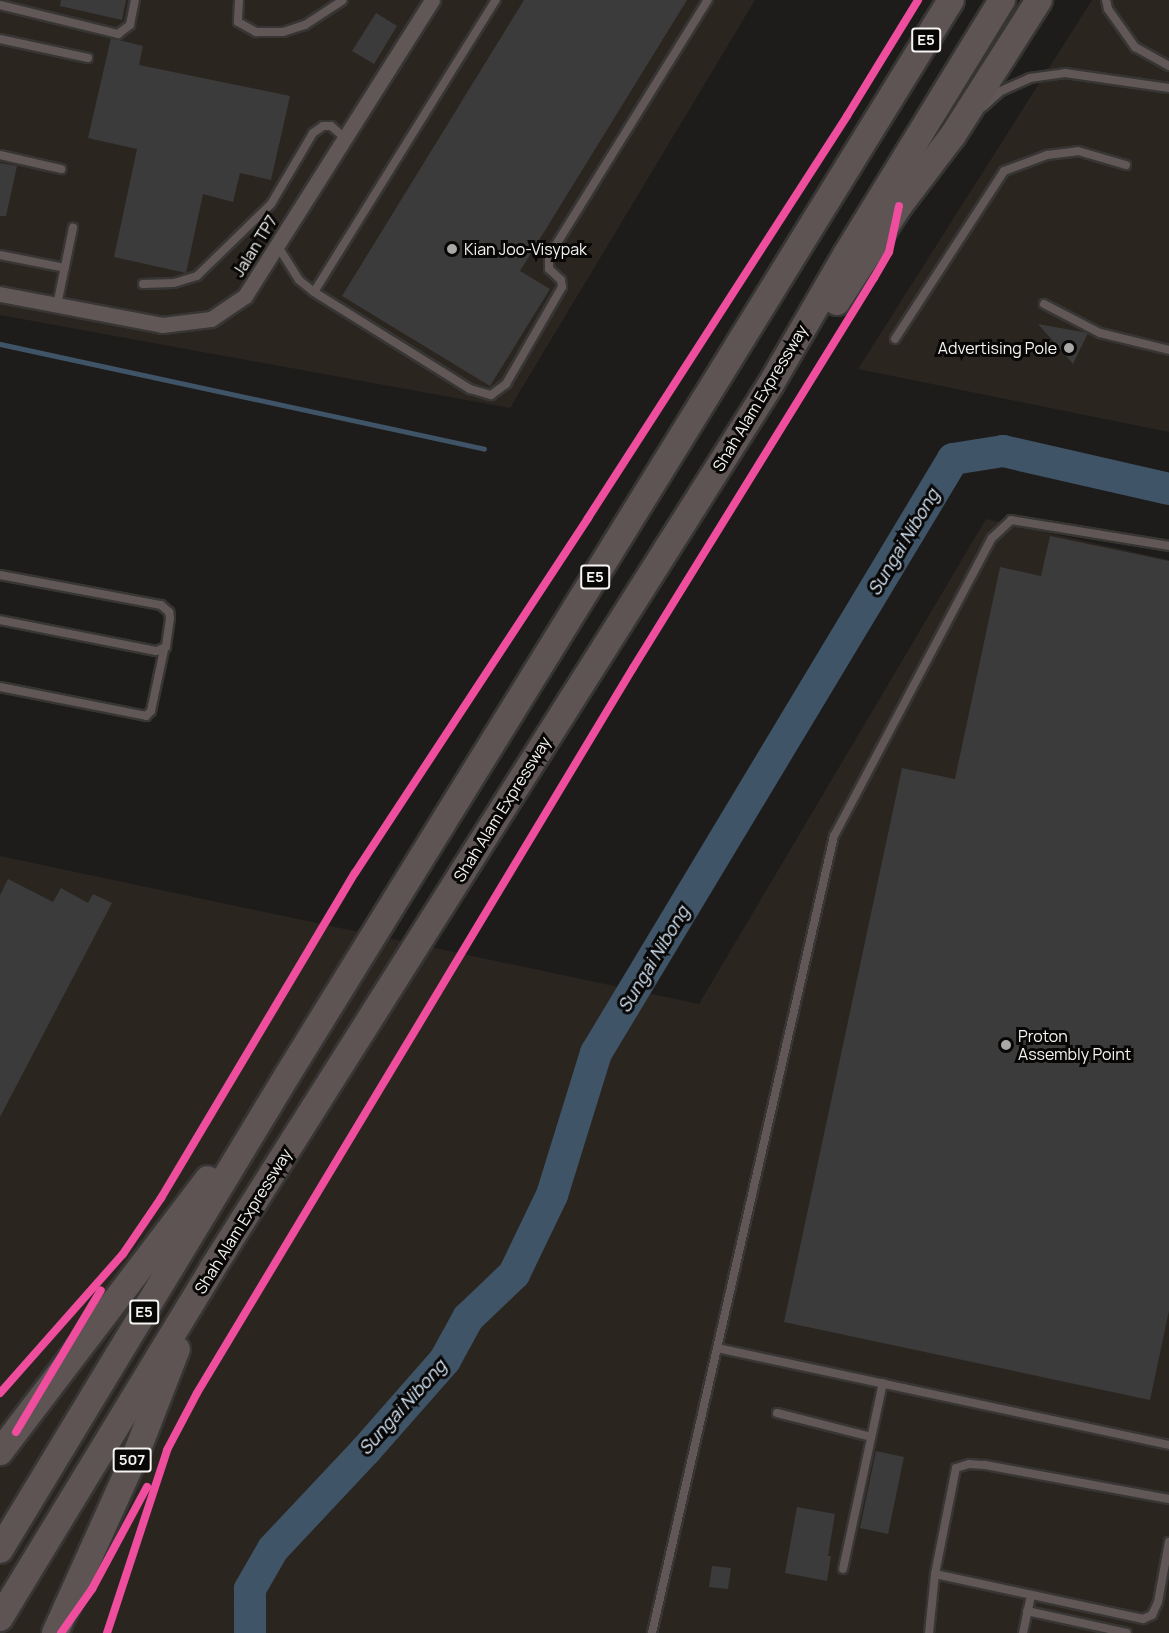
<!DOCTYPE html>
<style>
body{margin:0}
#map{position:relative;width:1169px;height:1633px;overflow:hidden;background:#1d1c1b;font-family:Manrope,sans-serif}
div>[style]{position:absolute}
.built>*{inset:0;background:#2b2520}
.stream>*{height:5px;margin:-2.5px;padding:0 2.5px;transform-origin:2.5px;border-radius:2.5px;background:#3f5467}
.river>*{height:32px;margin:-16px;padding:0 16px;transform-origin:16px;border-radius:16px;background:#3f5467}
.building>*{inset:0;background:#3c3b3b}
.roads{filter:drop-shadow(2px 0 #373635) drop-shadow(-2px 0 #373635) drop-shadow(0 2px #373635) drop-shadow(0 -2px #373635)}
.service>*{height:8px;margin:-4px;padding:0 4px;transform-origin:4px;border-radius:4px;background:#615757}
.minor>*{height:15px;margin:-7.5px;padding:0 7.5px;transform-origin:7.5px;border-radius:7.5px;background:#615757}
.motorway>*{height:26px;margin:-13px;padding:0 13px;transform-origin:13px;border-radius:13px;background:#5e5454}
.cycleway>*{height:8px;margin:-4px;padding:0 4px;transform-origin:4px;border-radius:4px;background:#ef4d9e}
.dots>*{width:16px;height:16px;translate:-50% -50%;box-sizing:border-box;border:3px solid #080706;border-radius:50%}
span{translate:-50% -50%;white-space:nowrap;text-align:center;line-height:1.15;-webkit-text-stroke:6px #080706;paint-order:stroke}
.shield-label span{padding:2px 4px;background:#080706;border:2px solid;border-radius:4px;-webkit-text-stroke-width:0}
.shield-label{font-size:15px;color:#f5f4f3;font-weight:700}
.street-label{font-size:16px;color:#f5f4f3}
.poi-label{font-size:16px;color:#f5f4f3}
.left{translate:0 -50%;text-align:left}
.right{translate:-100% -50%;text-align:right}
.water-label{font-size:18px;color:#d4e5f7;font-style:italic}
</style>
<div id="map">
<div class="built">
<div style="clip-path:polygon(0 0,755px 0,510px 408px,0 315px)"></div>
<div style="clip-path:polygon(1092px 0,1169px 0,1169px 432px,858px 369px)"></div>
<div style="clip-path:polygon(986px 519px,1169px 560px,1169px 1633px,0 1633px,0 856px,699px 1004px)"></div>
</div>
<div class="stream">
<div style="left:0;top:344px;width:495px;rotate:12.2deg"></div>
</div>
<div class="river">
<div style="left:250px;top:1633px;width:44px;rotate:-90deg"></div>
<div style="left:250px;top:1589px;width:46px;rotate:-60.1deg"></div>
<div style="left:273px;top:1549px;width:136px;rotate:-46.8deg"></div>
<div style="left:366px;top:1450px;width:120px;rotate:-48.7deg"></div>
<div style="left:445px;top:1360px;width:48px;rotate:-61.3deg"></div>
<div style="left:468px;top:1318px;width:64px;rotate:-43.7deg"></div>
<div style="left:514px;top:1274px;width:88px;rotate:-64.3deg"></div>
<div style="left:552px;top:1195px;width:149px;rotate:-72.8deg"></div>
<div style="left:596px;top:1053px;width:693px;rotate:-58.99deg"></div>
<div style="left:953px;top:459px;width:51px;rotate:-9.1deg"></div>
<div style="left:1003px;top:451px;width:170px;rotate:12.9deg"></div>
</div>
<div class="building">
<div style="clip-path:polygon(61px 0,126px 0,122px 20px,60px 6px)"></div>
<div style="clip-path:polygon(524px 0,687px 0,520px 271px,550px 289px,490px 386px,342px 296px)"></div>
<div style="clip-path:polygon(376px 13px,397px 26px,374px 64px,352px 51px)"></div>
<div style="clip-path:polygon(111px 38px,143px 46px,139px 65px,290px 96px,271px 180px,240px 173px,233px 202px,203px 194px,186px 273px,114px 257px,137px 149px,88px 138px)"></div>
<div style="clip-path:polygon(0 163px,17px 166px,6px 216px,0 216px)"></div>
<div style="clip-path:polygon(1038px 324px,1088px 333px,1073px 364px)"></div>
<div style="clip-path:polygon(1050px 536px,1169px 561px,1169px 1311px,1150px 1400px,784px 1322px,902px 768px,955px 779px,1000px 567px,1041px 576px)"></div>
<div style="clip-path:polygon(8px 879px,53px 902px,61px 888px,88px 903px,93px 894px,112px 903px,0 1117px,0 895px)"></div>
<div style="clip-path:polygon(876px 1451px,904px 1457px,888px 1534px,860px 1528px)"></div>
<div style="clip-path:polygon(797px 1507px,835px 1514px,828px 1556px,831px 1556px,827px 1581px,785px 1573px)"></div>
<div style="clip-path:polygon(712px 1566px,731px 1568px,728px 1589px,709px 1587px)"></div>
</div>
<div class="roads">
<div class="service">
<div style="left:239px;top:0;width:22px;rotate:93deg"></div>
<div style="left:238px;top:22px;width:21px;rotate:29deg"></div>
<div style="left:256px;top:32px;width:27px"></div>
<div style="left:283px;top:32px;width:23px;rotate:-18deg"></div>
<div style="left:305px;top:25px;width:45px;rotate:-33.3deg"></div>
<div style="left:1106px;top:0;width:9px;rotate:77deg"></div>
<div style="left:1108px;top:9px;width:47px;rotate:54.6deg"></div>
<div style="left:1135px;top:47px;width:39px;rotate:29deg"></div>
<div style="left:0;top:5px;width:122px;rotate:13.8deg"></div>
<div style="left:118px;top:34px;width:15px;rotate:-37deg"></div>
<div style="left:130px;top:25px;width:25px;rotate:-79deg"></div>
<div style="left:0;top:39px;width:90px;rotate:12.2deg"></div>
<div style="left:983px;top:107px;width:24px;rotate:-42deg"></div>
<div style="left:1001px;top:91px;width:32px;rotate:-24deg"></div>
<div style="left:1030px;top:78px;width:35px;rotate:-8deg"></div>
<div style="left:1065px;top:73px;width:105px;rotate:8.2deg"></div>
<div style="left:0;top:155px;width:63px;rotate:12.9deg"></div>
<div style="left:277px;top:245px;width:41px;rotate:57.8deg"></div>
<div style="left:299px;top:280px;width:19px;rotate:39deg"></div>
<div style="left:314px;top:292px;width:184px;rotate:31.9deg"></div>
<div style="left:470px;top:389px;width:22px;rotate:16deg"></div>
<div style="left:491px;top:395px;width:19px;rotate:-36deg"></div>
<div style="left:506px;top:384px;width:112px;rotate:-60deg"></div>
<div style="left:562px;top:287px;width:7px;rotate:-98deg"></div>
<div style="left:561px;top:280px;width:16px;rotate:-137deg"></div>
<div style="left:549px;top:269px;width:13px;rotate:-90deg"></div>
<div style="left:549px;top:256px;width:301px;rotate:-58.2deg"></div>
<div style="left:0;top:255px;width:66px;rotate:11.3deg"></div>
<div style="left:143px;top:284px;width:31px;rotate:-2deg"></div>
<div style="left:174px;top:283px;width:24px;rotate:-17deg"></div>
<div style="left:197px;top:276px;width:103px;rotate:-44.2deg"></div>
<div style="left:271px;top:204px;width:82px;rotate:-59.4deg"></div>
<div style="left:313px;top:133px;width:12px;rotate:-35deg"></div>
<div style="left:323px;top:126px;width:8px"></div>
<div style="left:331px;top:126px;width:18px;rotate:41deg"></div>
<div style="left:314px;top:292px;width:344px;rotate:-58.1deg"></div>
<div style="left:1044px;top:304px;width:63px;rotate:27.4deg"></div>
<div style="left:1100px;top:333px;width:71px;rotate:13.8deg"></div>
<div style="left:57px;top:305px;width:79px;rotate:-78.3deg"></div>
<div style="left:895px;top:339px;width:200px;rotate:-57deg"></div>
<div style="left:1004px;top:171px;width:46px;rotate:-20.4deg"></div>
<div style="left:1047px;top:155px;width:31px;rotate:-7deg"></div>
<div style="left:1078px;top:151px;width:50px;rotate:16.3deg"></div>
<div style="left:0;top:575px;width:164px;rotate:10.6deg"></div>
<div style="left:161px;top:605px;width:11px;rotate:41deg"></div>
<div style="left:169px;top:612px;width:6px;rotate:81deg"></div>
<div style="left:170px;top:618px;width:29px;rotate:98deg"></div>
<div style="left:166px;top:647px;width:11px;rotate:158deg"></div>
<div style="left:156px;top:651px;width:159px;rotate:-168.8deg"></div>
<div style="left:0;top:687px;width:149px;rotate:11.2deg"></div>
<div style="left:146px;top:716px;width:7px;rotate:-45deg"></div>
<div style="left:151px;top:711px;width:62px;rotate:-78deg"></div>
<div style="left:717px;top:1348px;width:462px;rotate:12.1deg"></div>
<div style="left:777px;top:1413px;width:97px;rotate:14.3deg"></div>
<div style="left:843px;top:1569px;width:190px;rotate:-77.9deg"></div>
<div style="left:935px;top:1574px;width:213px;rotate:12.2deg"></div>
<div style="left:1143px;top:1619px;width:10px;rotate:-24deg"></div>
<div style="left:1152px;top:1615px;width:14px;rotate:-65deg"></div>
<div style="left:1158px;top:1602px;width:61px;rotate:-79.6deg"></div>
<div style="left:1027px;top:1611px;width:102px;rotate:12.4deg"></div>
<div style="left:652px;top:1633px;width:818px;rotate:-77.14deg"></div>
<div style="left:834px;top:836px;width:337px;rotate:-62.1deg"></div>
<div style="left:992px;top:538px;width:26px;rotate:-43deg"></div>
<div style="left:1011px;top:520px;width:160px;rotate:9.3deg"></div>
<div style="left:929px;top:1633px;width:59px;rotate:-84.2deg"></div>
<div style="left:935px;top:1574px;width:108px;rotate:-78.8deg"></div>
<div style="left:956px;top:1468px;width:14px;rotate:-17deg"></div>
<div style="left:969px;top:1464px;width:16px;rotate:4deg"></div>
<div style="left:985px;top:1465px;width:187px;rotate:10.5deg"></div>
<div style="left:1023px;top:1633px;width:39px;rotate:-78deg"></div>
</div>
<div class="minor">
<div style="left:0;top:294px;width:165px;rotate:10.8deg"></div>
<div style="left:162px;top:325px;width:49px;rotate:-7deg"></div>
<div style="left:211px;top:319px;width:41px;rotate:-34.1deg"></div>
<div style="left:245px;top:296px;width:350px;rotate:-57.7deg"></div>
</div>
<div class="motorway">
<div style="left:837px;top:302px;width:114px;rotate:-57.1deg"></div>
<div style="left:899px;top:206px;width:89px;rotate:-52.7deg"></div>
<div style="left:953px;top:135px;width:160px;rotate:-57.5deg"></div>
<div style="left:0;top:1452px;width:343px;rotate:-52.7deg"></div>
<div style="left:0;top:1550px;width:556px;rotate:-58.82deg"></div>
<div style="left:288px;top:1074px;width:1262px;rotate:-58.31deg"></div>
<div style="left:0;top:1618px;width:408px;rotate:-58.7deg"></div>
<div style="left:212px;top:1269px;width:1047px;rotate:-57.72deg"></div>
<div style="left:771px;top:384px;width:151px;rotate:-59.9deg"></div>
<div style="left:847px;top:253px;width:297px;rotate:-58.5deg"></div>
<div style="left:55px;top:1633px;width:202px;rotate:-65.7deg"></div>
<div style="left:138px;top:1449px;width:107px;rotate:-68.7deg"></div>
</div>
</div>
<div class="cycleway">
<div style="left:0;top:1393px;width:186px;rotate:-48.5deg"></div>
<div style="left:123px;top:1254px;width:68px;rotate:-55.8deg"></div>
<div style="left:161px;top:1198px;width:378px;rotate:-59.2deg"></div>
<div style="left:355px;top:873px;width:425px;rotate:-56.7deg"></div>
<div style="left:588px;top:518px;width:478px;rotate:-57.2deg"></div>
<div style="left:847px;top:116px;width:136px;rotate:-58.5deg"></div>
<div style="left:16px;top:1432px;width:165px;rotate:-59.1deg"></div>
<div style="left:61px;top:1633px;width:54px;rotate:-54.8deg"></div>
<div style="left:92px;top:1589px;width:116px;rotate:-61.7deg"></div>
<div style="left:107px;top:1633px;width:193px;rotate:-71.8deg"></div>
<div style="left:167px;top:1450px;width:64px;rotate:-62.2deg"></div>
<div style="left:197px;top:1393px;width:846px;rotate:-58.98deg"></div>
<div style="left:633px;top:668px;width:458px;rotate:-58.3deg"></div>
<div style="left:874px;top:278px;width:30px;rotate:-60deg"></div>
<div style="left:889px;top:252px;width:47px;rotate:-77.7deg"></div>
</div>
<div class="dots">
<div style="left:452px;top:249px;background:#a9a8a7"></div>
<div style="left:1069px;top:348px;background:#a9a8a7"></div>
<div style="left:1006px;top:1045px;background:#a9a8a7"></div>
</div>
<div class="shield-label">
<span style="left:926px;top:40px">E5</span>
<span style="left:595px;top:577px">E5</span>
<span style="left:144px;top:1312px">E5</span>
<span style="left:132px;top:1460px">507</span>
</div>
<div class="street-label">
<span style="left:255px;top:246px;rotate:-58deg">Jalan TP7</span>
<span style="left:760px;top:398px;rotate:-59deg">Shah Alam Expressway</span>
<span style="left:502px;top:809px;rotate:-58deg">Shah Alam Expressway</span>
<span style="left:243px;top:1221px;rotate:-58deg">Shah Alam Expressway</span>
</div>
<div class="poi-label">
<span class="left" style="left:464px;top:249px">Kian Joo-Visypak</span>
<span class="right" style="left:1057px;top:348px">Advertising Pole</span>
<span class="left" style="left:1018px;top:1045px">Proton<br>Assembly Point</span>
</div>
<div class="water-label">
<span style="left:903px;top:542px;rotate:-59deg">Sungai Nibong</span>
<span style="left:653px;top:959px;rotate:-59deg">Sungai Nibong</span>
<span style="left:402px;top:1407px;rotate:-48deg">Sungai Nibong</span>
</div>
</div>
